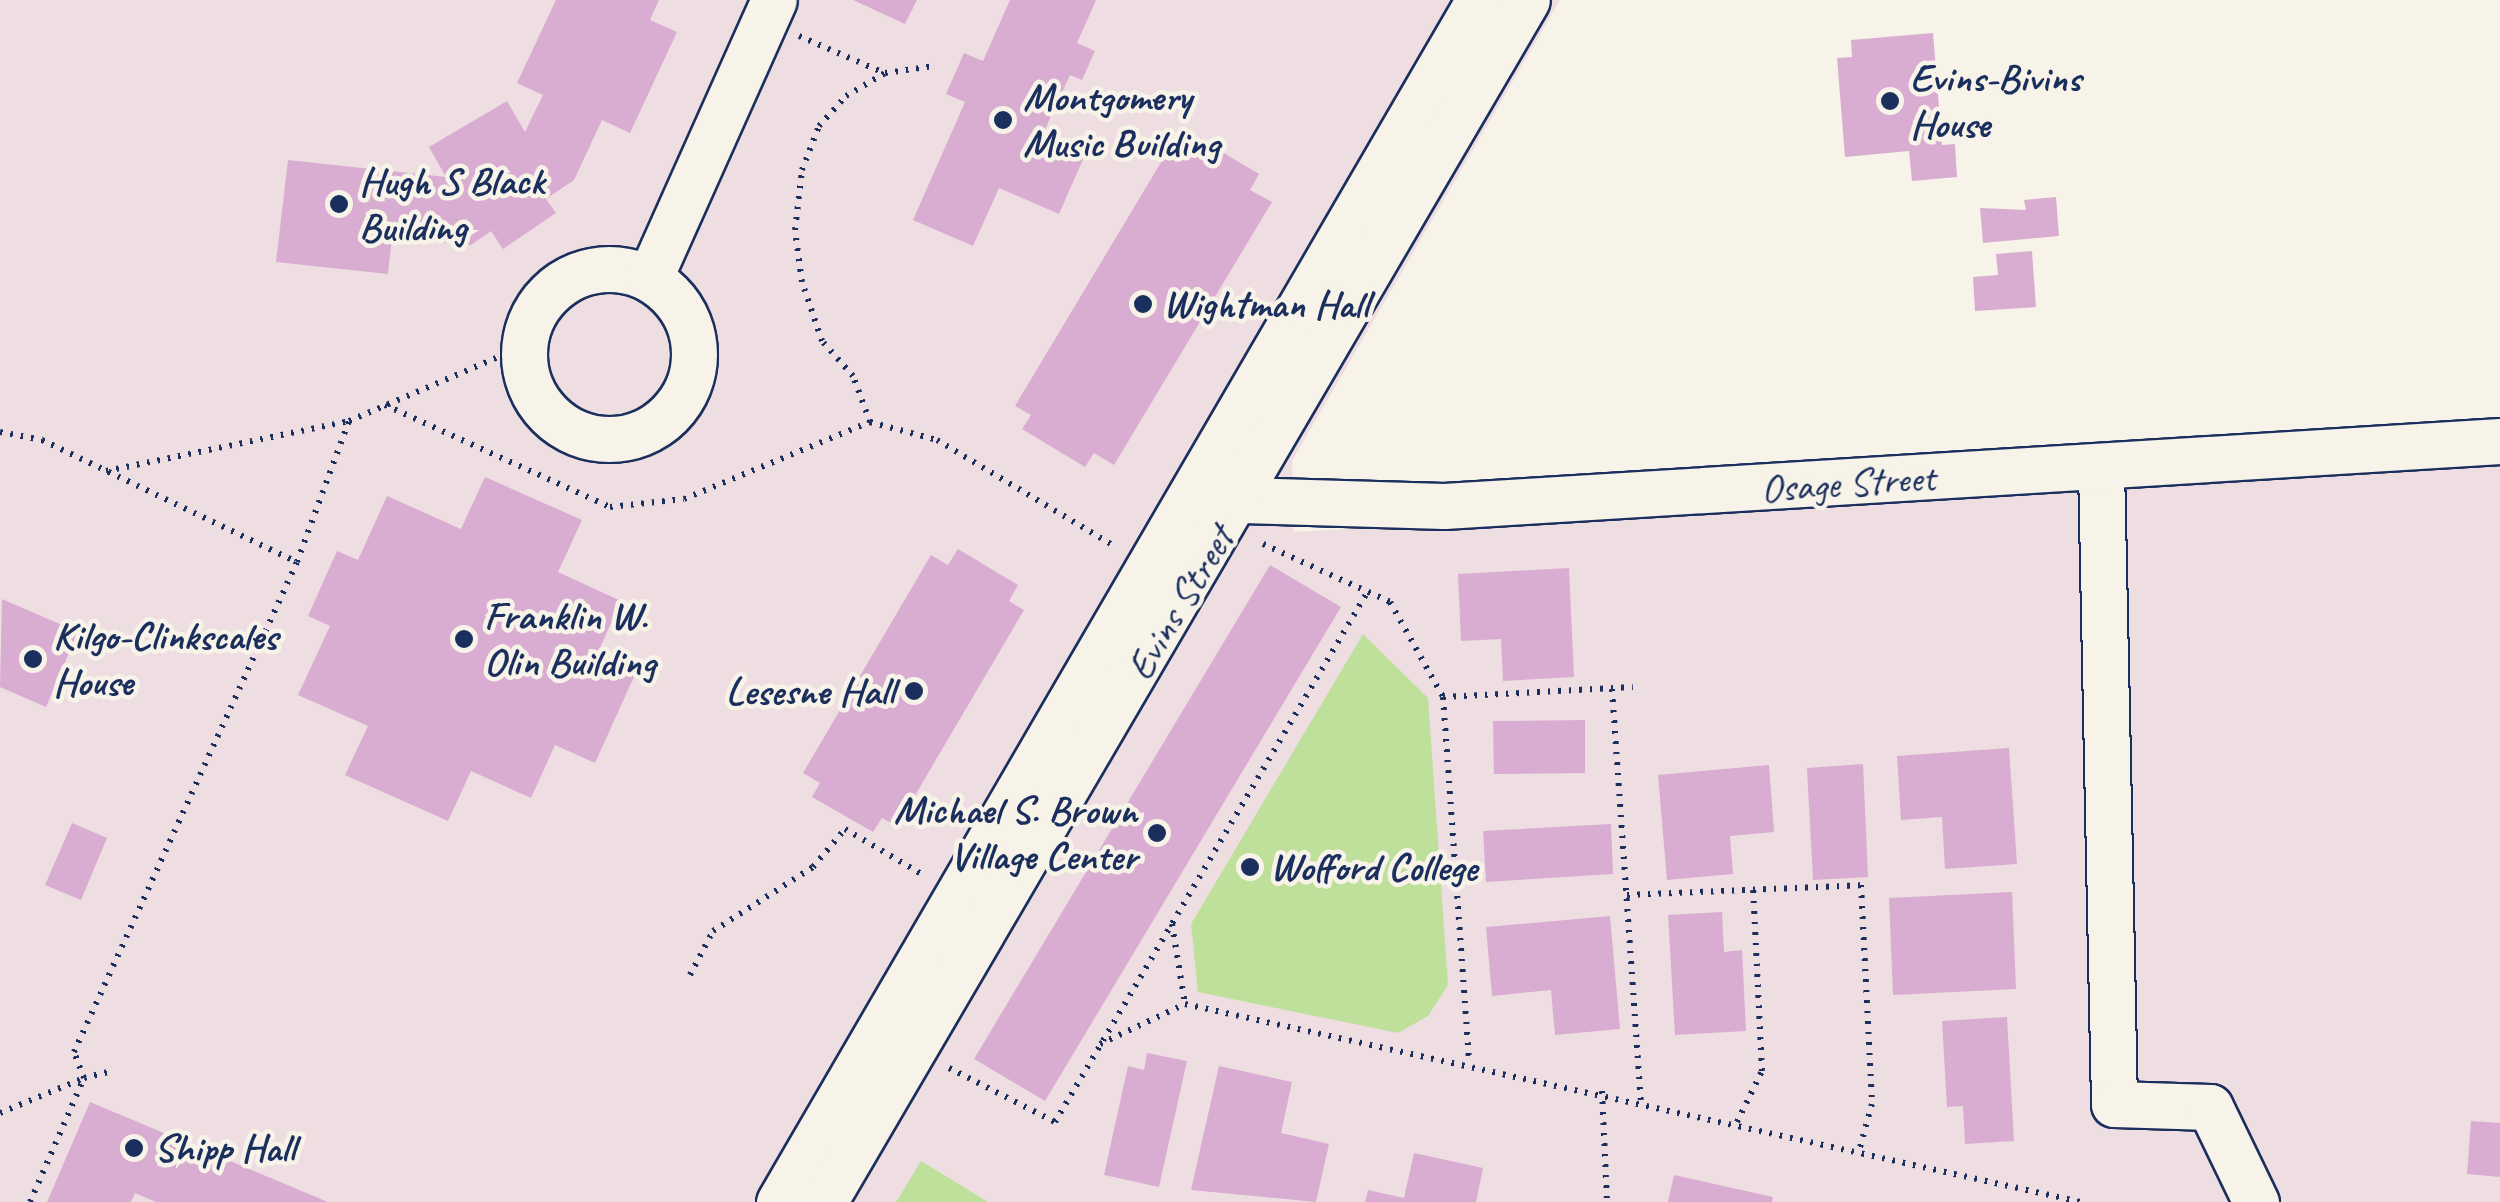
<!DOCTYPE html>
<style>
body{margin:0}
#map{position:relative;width:2500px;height:1202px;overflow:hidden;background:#f7f3e8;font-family:Caveat,sans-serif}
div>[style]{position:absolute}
.built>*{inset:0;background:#eedee1}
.green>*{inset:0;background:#bee09a}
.building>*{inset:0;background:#d9add1}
.path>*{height:6px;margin-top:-3px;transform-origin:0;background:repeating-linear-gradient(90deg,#1b2f5e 0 2.5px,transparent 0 10.5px)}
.roads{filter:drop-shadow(2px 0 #1b2f5e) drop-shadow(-2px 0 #1b2f5e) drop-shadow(0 2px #1b2f5e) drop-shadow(0 -2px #1b2f5e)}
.minor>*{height:45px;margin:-22.5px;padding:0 22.5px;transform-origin:22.5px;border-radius:22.5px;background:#f7f3e8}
.minor>.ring{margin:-22.5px;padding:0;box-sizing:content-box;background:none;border:45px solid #f7f3e8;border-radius:50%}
.dots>*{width:28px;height:28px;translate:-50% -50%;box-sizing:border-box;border:5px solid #f7f3e8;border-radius:50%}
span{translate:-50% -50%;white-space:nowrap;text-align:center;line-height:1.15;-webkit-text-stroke:9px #f7f3e8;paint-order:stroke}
.poi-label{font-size:40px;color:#1b2f5e;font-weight:700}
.left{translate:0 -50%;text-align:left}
.right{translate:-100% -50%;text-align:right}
.street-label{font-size:40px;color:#1b2f5e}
</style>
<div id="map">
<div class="built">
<div style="clip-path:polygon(0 0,1560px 0,1292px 461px,1294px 532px,2500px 465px,2500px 1202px,0 1202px)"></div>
</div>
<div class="green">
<div style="clip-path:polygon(1363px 634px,1428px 698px,1448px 985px,1428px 1016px,1398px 1033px,1198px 992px,1191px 924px)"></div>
<div style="clip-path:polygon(921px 1161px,988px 1202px,896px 1202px)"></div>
</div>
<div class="building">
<div style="clip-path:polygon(556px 0,659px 0,650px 20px,677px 32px,630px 133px,602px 120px,574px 180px,546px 199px,556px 213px,503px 249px,491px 231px,471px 245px,392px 237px,388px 274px,276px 262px,288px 160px,446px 177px,429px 147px,507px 101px,525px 132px,543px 95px,517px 83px)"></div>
<div style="clip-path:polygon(853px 0,917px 0,905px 24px)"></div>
<div style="clip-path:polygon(1010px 0,1096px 0,1077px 43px,1095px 51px,1082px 80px,1070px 75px,1041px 138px,1084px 157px,1059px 214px,999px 188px,973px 246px,913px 220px,965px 102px,946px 94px,964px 53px,983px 61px)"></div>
<div style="clip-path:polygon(1933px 33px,1942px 145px,1955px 144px,1957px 177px,1912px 181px,1909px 151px,1845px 157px,1837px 58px,1852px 57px,1851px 40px)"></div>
<div style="clip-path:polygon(1200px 139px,1259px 174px,1250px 190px,1272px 202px,1114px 465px,1094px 453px,1085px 467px,1022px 429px,1031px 415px,1015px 406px,1172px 144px,1191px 155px)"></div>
<div style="clip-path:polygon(2056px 197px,2059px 236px,1983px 243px,1980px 208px,2026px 210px,2024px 200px)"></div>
<div style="clip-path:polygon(2032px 251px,2036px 307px,1975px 311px,1973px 277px,1998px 275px,1996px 254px)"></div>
<div style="clip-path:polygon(485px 477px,582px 520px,558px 572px,621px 601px,598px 652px,637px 670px,595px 763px,555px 745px,531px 798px,471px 771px,448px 821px,345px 775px,368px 726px,298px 695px,330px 626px,308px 616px,337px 551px,358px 560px,387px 496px,461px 529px)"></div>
<div style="clip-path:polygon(958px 549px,1018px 585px,1009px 601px,1024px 610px,897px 826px,882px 818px,873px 832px,812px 797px,820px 783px,803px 773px,931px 555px,948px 565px)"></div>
<div style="clip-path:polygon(1270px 565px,1341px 607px,1045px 1101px,974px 1059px)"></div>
<div style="clip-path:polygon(1569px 568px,1574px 677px,1503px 681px,1501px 639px,1461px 641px,1458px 574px)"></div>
<div style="clip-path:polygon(2px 599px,78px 632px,46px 707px,0 687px)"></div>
<div style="clip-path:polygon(1585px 720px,1585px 773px,1494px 774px,1493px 721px)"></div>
<div style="clip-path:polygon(2009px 748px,2017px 864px,1945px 869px,1942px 817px,1901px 820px,1897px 756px)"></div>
<div style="clip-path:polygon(1863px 764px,1868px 877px,1813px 880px,1807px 768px)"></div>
<div style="clip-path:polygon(1769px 765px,1774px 832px,1730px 836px,1733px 874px,1667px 880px,1658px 775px)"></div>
<div style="clip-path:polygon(72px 823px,107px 838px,81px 900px,45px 885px)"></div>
<div style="clip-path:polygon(1611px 824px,1613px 874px,1486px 882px,1483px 831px)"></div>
<div style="clip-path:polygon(2012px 892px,2016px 989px,1893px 995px,1889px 898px)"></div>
<div style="clip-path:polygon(1722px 912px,1724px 952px,1742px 950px,1746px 1031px,1675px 1035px,1668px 915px)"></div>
<div style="clip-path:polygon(1610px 916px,1620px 1029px,1555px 1035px,1551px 990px,1492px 996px,1486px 927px)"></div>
<div style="clip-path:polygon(2007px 1017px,2014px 1141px,1965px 1144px,1963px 1106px,1947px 1107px,1942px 1021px)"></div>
<div style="clip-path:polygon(1147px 1053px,1187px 1061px,1159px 1187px,1104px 1175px,1128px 1066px,1144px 1070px)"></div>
<div style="clip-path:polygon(1219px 1066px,1292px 1082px,1281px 1133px,1329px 1144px,1316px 1202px,1191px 1190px)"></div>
<div style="clip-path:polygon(90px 1102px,328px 1202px,156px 1202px,135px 1193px,131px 1202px,47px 1202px)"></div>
<div style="clip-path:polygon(2471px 1121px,2500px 1123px,2500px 1177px,2467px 1174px)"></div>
<div style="clip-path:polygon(1414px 1153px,1483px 1168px,1476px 1202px,1365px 1202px,1368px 1190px,1404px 1198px)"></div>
<div style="clip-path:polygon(1674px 1175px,1773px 1197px,1772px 1202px,1668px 1202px)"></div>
</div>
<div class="path">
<div style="left:799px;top:36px;width:93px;rotate:23.5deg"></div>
<div style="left:385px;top:405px;width:247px;rotate:24.4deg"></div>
<div style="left:610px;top:507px;width:74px;rotate:-6.2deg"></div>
<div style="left:684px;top:499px;width:201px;rotate:-22.5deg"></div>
<div style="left:870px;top:422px;width:69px;rotate:15deg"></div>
<div style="left:937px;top:440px;width:206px;rotate:30.9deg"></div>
<div style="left:870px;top:422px;width:49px;rotate:-110.3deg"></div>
<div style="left:853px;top:376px;width:47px;rotate:-131.5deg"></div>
<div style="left:822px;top:341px;width:62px;rotate:-108.7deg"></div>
<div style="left:802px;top:282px;width:52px;rotate:-97.7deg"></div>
<div style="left:795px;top:230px;width:60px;rotate:-83.3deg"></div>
<div style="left:802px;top:170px;width:47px;rotate:-68.9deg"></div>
<div style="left:819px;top:126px;width:40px;rotate:-48deg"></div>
<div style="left:846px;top:96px;width:45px;rotate:-30.5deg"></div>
<div style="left:885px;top:73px;width:49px;rotate:-8.1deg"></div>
<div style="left:0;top:432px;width:43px;rotate:10.8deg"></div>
<div style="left:42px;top:440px;width:283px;rotate:25.6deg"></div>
<div style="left:106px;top:471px;width:248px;rotate:-11.6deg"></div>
<div style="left:349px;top:421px;width:190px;rotate:-23.2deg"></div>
<div style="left:1263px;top:544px;width:140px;rotate:24.5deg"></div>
<div style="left:1390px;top:602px;width:109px;rotate:60.8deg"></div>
<div style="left:1443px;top:697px;width:363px;rotate:85.9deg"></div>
<div style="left:1612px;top:689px;width:412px;rotate:86deg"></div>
<div style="left:1443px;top:697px;width:190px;rotate:-3deg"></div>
<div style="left:1627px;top:895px;width:234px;rotate:-2.4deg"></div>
<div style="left:1861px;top:885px;width:219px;rotate:87.1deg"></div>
<div style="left:1872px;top:1104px;width:49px;rotate:105.5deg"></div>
<div style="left:1172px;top:924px;width:81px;rotate:80.8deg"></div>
<div style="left:690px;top:975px;width:50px;rotate:-62.4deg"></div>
<div style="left:713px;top:931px;width:119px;rotate:-32.6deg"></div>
<div style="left:813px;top:867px;width:50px;rotate:-49.9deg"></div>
<div style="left:845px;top:829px;width:91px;rotate:30.5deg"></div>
<div style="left:1100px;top:1044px;width:94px;rotate:-25.2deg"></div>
<div style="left:1185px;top:1004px;width:918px;rotate:12.46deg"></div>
<div style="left:949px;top:1068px;width:119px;rotate:27deg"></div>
<div style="left:1055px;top:1122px;width:616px;rotate:-59.48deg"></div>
<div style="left:1602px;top:1091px;width:111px;rotate:87.4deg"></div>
<div style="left:0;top:1113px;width:91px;rotate:-22.6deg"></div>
<div style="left:84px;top:1078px;width:28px;rotate:-111deg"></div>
<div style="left:74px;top:1052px;width:538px;rotate:-65.53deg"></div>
<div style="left:297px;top:562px;width:150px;rotate:-69.8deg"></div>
<div style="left:1737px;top:1122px;width:57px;rotate:-63.9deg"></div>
<div style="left:1762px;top:1071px;width:181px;rotate:-92.8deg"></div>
<div style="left:30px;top:1202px;width:135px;rotate:-66.5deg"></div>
<div style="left:84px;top:1078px;width:29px;rotate:-14deg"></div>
</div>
<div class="roads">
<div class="minor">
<div class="ring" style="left:524px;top:269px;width:125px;height:125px"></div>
<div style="left:650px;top:277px;width:303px;rotate:-65.9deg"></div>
<div style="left:2101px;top:467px;width:637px;rotate:88.83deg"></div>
<div style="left:2114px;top:1104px;width:96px;rotate:1.8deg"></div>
<div style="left:2210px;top:1107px;width:106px;rotate:64.2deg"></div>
<div style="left:1218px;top:491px;width:26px;rotate:21deg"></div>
<div style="left:1242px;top:500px;width:202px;rotate:1.7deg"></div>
<div style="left:1444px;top:506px;width:1058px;rotate:-3.52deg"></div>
<div style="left:779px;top:1202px;width:1391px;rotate:-59.79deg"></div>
<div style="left:824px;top:1202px;width:1392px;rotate:-59.68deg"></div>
</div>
</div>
<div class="dots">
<div style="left:1890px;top:101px;background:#1b2f5e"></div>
<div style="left:1003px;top:120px;background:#1b2f5e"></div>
<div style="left:339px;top:204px;background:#1b2f5e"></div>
<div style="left:1143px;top:304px;background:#1b2f5e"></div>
<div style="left:464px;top:639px;background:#1b2f5e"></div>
<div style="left:33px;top:659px;background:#1b2f5e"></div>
<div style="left:914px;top:691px;background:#1b2f5e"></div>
<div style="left:1157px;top:833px;background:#1b2f5e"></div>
<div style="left:1250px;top:867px;background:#1b2f5e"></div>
<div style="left:134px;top:1148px;background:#1b2f5e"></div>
</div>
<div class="poi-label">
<span class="left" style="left:1910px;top:101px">Evins-Bivins<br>House</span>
<span class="left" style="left:1023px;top:120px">Montgomery<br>Music Building</span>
<span class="left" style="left:359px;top:204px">Hugh S Black<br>Building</span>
<span class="left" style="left:1163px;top:304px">Wightman Hall</span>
<span class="left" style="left:484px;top:639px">Franklin W.<br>Olin Building</span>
<span class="left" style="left:53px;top:659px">Kilgo-Clinkscales<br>House</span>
<span class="right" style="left:894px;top:691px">Lesesne Hall</span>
<span class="right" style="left:1137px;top:833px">Michael S. Brown<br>Village Center</span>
<span class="left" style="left:1270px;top:867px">Wofford College</span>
<span class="left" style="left:154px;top:1148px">Shipp Hall</span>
</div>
<div class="street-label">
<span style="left:1848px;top:483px;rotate:-4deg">Osage Street</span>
<span style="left:1180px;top:603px;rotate:-59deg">Evins Street</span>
</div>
</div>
